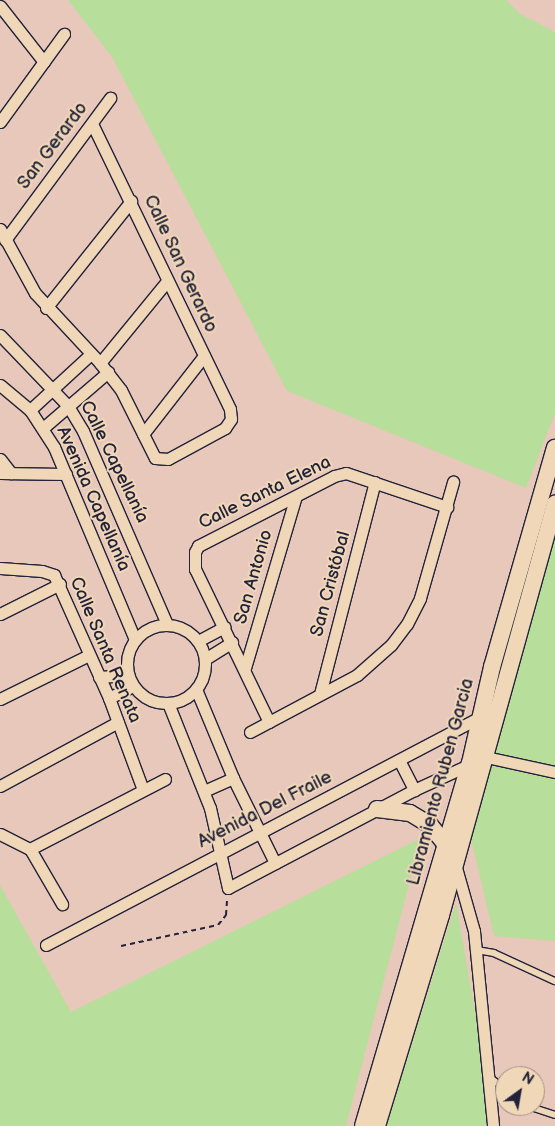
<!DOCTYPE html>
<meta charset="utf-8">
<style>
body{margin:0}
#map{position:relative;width:555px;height:1126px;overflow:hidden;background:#e8c8ba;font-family:"Balsamiq Sans",sans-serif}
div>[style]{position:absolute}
.green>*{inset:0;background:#b7de9a}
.path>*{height:2px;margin-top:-1px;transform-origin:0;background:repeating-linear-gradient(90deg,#22223b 0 5px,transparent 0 9px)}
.roads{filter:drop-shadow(1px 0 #22223b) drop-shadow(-1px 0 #22223b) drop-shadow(0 1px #22223b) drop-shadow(0 -1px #22223b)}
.lane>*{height:5.5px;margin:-2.75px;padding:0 2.75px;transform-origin:2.75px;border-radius:2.75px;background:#efd7b7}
.street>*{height:11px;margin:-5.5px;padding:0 5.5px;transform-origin:5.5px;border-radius:5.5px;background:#efd7b7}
.street>.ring{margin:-5.5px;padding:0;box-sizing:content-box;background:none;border:11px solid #efd7b7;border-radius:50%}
.secondary>*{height:16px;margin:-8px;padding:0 8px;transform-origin:8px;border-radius:8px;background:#efd7b7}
span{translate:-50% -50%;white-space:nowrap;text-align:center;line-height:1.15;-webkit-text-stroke:4px #efd7b7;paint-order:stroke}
.street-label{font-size:18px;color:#22223b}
.north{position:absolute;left:495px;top:1066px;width:50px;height:50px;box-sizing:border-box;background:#efd7b7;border:1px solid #9d8f85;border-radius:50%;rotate:32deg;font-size:14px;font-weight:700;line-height:20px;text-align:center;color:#22223b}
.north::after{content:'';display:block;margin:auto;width:18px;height:22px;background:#22223b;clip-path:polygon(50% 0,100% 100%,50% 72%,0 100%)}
</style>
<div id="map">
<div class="green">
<div style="clip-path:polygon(68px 0,506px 0,520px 14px,555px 32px,555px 413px,526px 488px,287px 391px,112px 57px)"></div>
<div style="clip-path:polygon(555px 535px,555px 941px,494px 936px,470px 835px)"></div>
<div style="clip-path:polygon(421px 838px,346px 1126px,0 1126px,0 885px,71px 1012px)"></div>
<div style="clip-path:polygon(456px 903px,481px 1046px,488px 1126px,386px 1126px)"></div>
</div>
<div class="path">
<div style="left:121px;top:946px;width:99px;rotate:-12.2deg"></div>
<div style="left:218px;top:925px;width:13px;rotate:-51deg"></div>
<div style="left:226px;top:915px;width:15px;rotate:-86deg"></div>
</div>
<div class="roads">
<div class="lane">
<div style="left:477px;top:950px;width:17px;rotate:10deg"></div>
<div style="left:494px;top:953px;width:67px;rotate:24.7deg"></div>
<div style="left:488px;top:1076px;width:21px;rotate:37deg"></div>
<div style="left:528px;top:1106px;width:28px;rotate:18deg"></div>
</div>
<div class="street">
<div style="left:0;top:6px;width:71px;rotate:51.8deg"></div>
<div style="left:0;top:122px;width:109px;rotate:-54deg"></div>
<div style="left:0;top:229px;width:73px;rotate:61.3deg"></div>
<div style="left:35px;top:293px;width:96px;rotate:47.1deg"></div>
<div style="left:100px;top:363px;width:34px;rotate:52deg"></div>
<div style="left:121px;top:390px;width:76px;rotate:63.4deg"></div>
<div style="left:155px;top:458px;width:13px;rotate:4deg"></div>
<div style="left:168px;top:459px;width:65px;rotate:-28.5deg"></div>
<div style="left:225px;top:428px;width:11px;rotate:-56deg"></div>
<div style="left:231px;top:419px;width:10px;rotate:-96deg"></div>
<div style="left:230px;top:409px;width:317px;rotate:-115.8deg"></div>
<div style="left:5px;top:240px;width:177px;rotate:-53.5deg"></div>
<div style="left:46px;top:308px;width:137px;rotate:-51.5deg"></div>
<div style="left:0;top:335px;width:98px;rotate:46.2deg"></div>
<div style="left:68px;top:406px;width:29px;rotate:59deg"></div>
<div style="left:83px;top:431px;width:210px;rotate:66.5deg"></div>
<div style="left:100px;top:363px;width:106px;rotate:-50.7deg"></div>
<div style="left:0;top:385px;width:39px;rotate:40deg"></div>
<div style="left:30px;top:410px;width:44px;rotate:57deg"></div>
<div style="left:54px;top:447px;width:209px;rotate:67.2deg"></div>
<div style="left:30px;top:410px;width:83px;rotate:-42.6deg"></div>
<div style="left:43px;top:428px;width:86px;rotate:-40.7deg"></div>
<div style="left:143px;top:434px;width:99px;rotate:-52deg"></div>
<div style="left:0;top:459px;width:18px;rotate:52deg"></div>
<div style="left:0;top:473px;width:66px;rotate:0.9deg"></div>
<div style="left:0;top:568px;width:42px;rotate:4.1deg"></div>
<div style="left:42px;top:571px;width:13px;rotate:18deg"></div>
<div style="left:54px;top:575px;width:135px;rotate:65.9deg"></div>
<div style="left:109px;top:698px;width:98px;rotate:69.7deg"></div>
<div style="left:0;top:614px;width:67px;rotate:-26.6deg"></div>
<div class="ring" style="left:127px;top:625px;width:67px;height:67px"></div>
<div style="left:198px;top:641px;width:30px;rotate:-28deg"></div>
<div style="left:205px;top:659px;width:32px;rotate:-32deg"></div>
<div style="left:245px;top:668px;width:179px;rotate:-73.5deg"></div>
<div style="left:99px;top:677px;width:29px;rotate:-4deg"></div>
<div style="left:196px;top:689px;width:96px;rotate:67.4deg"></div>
<div style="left:233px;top:778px;width:95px;rotate:63.7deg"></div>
<div style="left:320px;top:694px;width:219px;rotate:-75.5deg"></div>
<div style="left:109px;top:698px;width:27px;rotate:-27deg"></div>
<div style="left:0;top:699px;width:99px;rotate:-26.3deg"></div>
<div style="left:168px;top:703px;width:113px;rotate:68.2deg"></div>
<div style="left:210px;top:808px;width:82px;rotate:77.3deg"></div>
<div style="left:228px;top:888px;width:210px;rotate:-27.8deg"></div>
<div style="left:414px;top:790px;width:79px;rotate:-24.6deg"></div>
<div style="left:486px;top:757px;width:71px;rotate:12.3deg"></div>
<div style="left:269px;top:722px;width:170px;rotate:-115.8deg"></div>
<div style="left:195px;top:569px;width:17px;rotate:-90deg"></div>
<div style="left:195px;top:552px;width:7px;rotate:-63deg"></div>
<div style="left:198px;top:546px;width:153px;rotate:-27.2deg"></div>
<div style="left:334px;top:476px;width:12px;rotate:-14deg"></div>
<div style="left:346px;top:473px;width:107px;rotate:18.6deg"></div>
<div style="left:250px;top:732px;width:121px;rotate:-28deg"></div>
<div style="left:357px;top:675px;width:45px;rotate:-41.4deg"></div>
<div style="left:391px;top:645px;width:26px;rotate:-53deg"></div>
<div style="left:407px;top:624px;width:29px;rotate:-63deg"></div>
<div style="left:420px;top:598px;width:121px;rotate:-74.1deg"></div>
<div style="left:399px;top:760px;width:34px;rotate:63deg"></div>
<div style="left:0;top:786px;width:134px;rotate:-28.5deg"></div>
<div style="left:204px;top:791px;width:32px;rotate:-24deg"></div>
<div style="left:0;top:834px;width:34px;rotate:27deg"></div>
<div style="left:30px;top:849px;width:64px;rotate:59.8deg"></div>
<div style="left:30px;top:849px;width:152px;rotate:-27.4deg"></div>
<div style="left:455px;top:864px;width:70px;rotate:74.2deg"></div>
<div style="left:474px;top:931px;width:196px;rotate:84.4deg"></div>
<div style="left:46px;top:945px;width:496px;rotate:-27.7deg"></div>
</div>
<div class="secondary">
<div style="left:377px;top:809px;width:33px;rotate:7deg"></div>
<div style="left:410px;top:813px;width:23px;rotate:31deg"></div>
<div style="left:430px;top:825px;width:26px;rotate:51deg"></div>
<div style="left:363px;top:1126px;width:378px;rotate:-73.6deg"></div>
<div style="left:470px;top:763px;width:98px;rotate:-77.1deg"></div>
<div style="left:492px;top:667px;width:228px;rotate:-74deg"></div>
<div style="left:377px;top:1126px;width:220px;rotate:-73.1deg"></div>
<div style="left:441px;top:915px;width:427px;rotate:-74.5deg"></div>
</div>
</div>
<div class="street-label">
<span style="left:53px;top:146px;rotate:-53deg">San Gerardo</span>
<span style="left:180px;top:264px;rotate:65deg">Calle San Gerardo</span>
<span style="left:114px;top:462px;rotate:64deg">Calle Capellanía</span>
<span style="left:265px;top:493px;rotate:-26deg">Calle Santa Elena</span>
<span style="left:93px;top:499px;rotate:66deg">Avenida Capellanía</span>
<span style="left:254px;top:577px;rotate:-74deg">San Antonio</span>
<span style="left:331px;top:584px;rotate:-75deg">San Cristóbal</span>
<span style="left:105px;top:650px;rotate:67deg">Calle Santa Renata</span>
<span style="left:441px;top:782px;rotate:-75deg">Libramiento Ruben Garcia</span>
<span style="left:265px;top:810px;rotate:-27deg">Avenida Del Fraile</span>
</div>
<div class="north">N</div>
</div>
